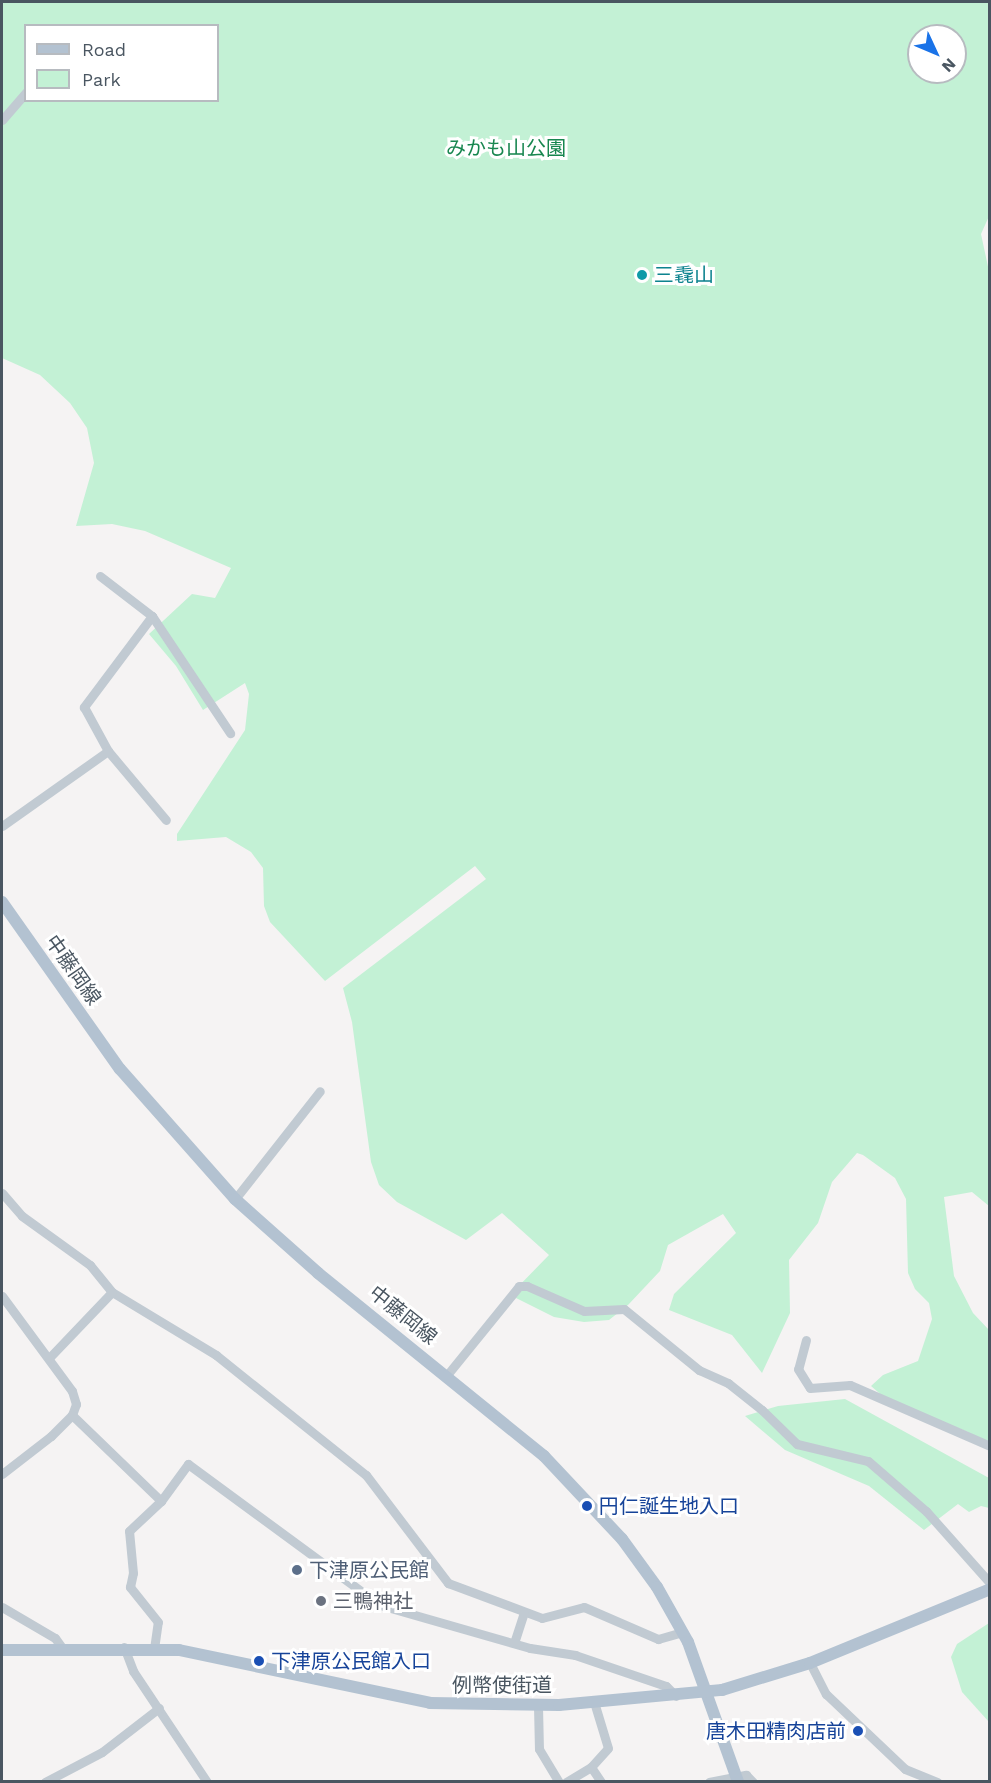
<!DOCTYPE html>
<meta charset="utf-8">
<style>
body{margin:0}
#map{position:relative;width:991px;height:1783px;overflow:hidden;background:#f5f3f3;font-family:"Work Sans","Noto Sans JP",sans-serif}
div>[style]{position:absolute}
.green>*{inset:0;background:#c3f1d5}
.minor>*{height:9px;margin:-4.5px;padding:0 4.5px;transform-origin:4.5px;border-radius:4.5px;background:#c1cad2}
.major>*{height:12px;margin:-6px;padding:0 6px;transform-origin:6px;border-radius:6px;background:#b3c2d1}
.dots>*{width:16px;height:16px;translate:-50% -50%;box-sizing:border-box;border:3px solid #fff;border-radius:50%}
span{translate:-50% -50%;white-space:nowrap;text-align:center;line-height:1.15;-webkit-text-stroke:6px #fff;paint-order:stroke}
.park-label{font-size:20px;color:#17864f}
.culture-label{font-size:20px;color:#0d838f}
.left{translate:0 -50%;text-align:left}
.street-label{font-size:20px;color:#4a5661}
.transit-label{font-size:20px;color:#164399}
.right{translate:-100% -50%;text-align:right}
.service-label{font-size:20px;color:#4e5e75}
.worship-label{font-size:20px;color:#5b616d}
.frame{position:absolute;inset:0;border:3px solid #4a5661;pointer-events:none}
.legend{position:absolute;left:24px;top:24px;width:195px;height:78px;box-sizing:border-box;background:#fff;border:2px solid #b7bbc0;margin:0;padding:8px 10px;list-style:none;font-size:18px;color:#4a5661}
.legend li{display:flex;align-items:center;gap:12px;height:30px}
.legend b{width:30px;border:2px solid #b7bbc0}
.north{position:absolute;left:907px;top:24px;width:60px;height:60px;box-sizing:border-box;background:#fff;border:2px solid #b7bbc0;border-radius:50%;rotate:134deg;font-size:16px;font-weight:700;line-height:24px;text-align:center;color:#4a5661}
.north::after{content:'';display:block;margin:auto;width:21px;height:27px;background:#1a73e8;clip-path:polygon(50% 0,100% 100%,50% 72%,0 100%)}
</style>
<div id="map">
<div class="green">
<div style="clip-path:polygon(evenodd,2px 2px,989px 2px,990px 214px,981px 234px,990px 276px,989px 1206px,972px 1192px,944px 1197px,954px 1276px,973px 1313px,989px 1330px,989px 1449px,968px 1432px,886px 1399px,871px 1386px,883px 1375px,918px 1361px,932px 1319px,929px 1303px,915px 1289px,908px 1273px,906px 1199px,895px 1178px,863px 1155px,857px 1153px,832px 1182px,818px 1223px,789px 1260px,790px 1313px,762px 1373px,732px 1335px,669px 1310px,674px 1294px,736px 1233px,723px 1214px,668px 1245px,660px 1271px,628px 1305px,609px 1320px,584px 1322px,554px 1317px,510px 1295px,549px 1255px,502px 1213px,466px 1240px,397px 1202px,379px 1185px,371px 1162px,352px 1022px,343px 988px,486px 879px,475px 866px,325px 981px,270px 922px,264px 906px,263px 868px,251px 852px,226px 837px,177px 841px,177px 834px,245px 730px,249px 694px,245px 683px,203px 710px,176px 666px,149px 634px,192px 594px,215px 598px,231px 568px,145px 531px,112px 524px,76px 526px,94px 463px,87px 428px,70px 403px,40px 375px,2px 358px,2px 2px,26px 26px,218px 26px,218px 100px,26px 100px,26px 26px,2px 2px,919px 36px,955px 36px,955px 72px,919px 72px,919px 36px)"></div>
<div style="clip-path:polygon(845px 1399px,989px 1478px,989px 1508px,981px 1506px,969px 1512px,958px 1504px,924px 1530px,869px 1486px,785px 1450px,745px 1416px,778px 1406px)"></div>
<div style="clip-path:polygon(989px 1623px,989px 1722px,962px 1692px,951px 1657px,957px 1644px)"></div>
</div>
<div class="minor">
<div style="left:2px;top:120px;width:37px;rotate:-49deg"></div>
<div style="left:100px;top:576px;width:66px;rotate:37.6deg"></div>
<div style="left:152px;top:616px;width:141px;rotate:56.3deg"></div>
<div style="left:152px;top:616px;width:114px;rotate:126.8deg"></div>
<div style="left:84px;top:707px;width:50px;rotate:61.4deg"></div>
<div style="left:108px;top:751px;width:90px;rotate:50deg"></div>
<div style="left:2px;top:826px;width:130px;rotate:-35.3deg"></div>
<div style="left:2px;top:1193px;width:30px;rotate:49deg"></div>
<div style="left:22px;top:1216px;width:84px;rotate:35.8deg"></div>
<div style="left:90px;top:1265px;width:35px;rotate:51deg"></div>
<div style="left:112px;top:1292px;width:122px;rotate:31.2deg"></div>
<div style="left:216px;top:1355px;width:192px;rotate:38.7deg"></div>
<div style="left:366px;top:1475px;width:136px;rotate:52.8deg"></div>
<div style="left:448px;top:1583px;width:100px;rotate:20.4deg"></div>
<div style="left:542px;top:1618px;width:43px;rotate:-14.7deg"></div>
<div style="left:584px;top:1607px;width:81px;rotate:23.4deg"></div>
<div style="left:658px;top:1639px;width:26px;rotate:-16deg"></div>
<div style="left:235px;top:1199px;width:137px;rotate:-51.8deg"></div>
<div style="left:2px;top:1296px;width:118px;rotate:53.6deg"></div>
<div style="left:72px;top:1391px;width:14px;rotate:73deg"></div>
<div style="left:76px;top:1404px;width:12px;rotate:110deg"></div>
<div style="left:72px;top:1415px;width:30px;rotate:135deg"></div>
<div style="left:51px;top:1436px;width:62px;rotate:142.2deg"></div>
<div style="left:806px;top:1340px;width:30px;rotate:105deg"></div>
<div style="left:798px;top:1369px;width:22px;rotate:58deg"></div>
<div style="left:810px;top:1388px;width:40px;rotate:-4.3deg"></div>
<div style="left:850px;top:1385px;width:153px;rotate:23.5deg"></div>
<div style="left:49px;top:1358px;width:91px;rotate:-46.3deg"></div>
<div style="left:447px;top:1375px;width:114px;rotate:-51deg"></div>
<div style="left:519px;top:1286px;width:8px"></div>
<div style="left:527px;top:1286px;width:62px;rotate:23.7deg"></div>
<div style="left:584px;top:1311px;width:40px;rotate:-2.9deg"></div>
<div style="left:624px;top:1309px;width:97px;rotate:39.1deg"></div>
<div style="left:699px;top:1370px;width:32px;rotate:24deg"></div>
<div style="left:728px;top:1383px;width:43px;rotate:38.5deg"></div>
<div style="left:762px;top:1410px;width:49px;rotate:44.2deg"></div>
<div style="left:797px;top:1444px;width:73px;rotate:13.5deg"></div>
<div style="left:868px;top:1461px;width:77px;rotate:40.8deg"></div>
<div style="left:926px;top:1511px;width:96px;rotate:48.4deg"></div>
<div style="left:72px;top:1415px;width:124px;rotate:44deg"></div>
<div style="left:2px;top:1607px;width:61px;rotate:30.3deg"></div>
<div style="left:55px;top:1638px;width:14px;rotate:54deg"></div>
<div style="left:514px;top:1643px;width:32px;rotate:-72deg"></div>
<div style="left:124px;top:1647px;width:26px;rotate:69deg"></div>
<div style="left:133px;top:1671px;width:133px;rotate:56.3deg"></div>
<div style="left:154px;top:1649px;width:27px;rotate:-82deg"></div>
<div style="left:158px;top:1622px;width:45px;rotate:-128.7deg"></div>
<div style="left:130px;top:1587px;width:14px;rotate:-78deg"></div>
<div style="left:133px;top:1573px;width:42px;rotate:-95.4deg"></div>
<div style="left:129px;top:1531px;width:44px;rotate:-43.2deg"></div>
<div style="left:161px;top:1501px;width:46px;rotate:-53.9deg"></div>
<div style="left:188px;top:1464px;width:238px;rotate:36.3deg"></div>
<div style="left:380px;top:1605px;width:156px;rotate:16deg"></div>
<div style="left:530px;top:1648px;width:46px;rotate:8.8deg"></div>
<div style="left:575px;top:1655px;width:96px;rotate:18.8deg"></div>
<div style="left:666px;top:1686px;width:14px;rotate:45deg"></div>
<div style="left:810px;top:1663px;width:35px;rotate:63deg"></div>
<div style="left:826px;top:1694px;width:109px;rotate:43.5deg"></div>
<div style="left:905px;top:1769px;width:35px;rotate:22deg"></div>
<div style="left:538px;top:1706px;width:43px;rotate:88.7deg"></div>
<div style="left:539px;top:1749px;width:39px;rotate:59deg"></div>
<div style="left:591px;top:1767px;width:18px;rotate:56deg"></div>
<div style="left:45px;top:1782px;width:64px;rotate:-27.8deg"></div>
<div style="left:102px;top:1752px;width:72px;rotate:-37.7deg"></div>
<div style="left:566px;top:1782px;width:29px;rotate:-31deg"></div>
<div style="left:591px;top:1767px;width:25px;rotate:-48deg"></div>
<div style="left:608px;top:1748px;width:48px;rotate:-106.9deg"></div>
<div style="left:709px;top:1782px;width:38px;rotate:-11deg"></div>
<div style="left:746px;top:1775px;width:10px;rotate:45deg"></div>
</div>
<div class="major">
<div style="left:2px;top:902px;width:204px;rotate:54.8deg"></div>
<div style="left:120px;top:1069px;width:174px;rotate:48.5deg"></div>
<div style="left:235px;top:1199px;width:111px;rotate:41.7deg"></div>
<div style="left:318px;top:1273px;width:291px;rotate:39deg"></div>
<div style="left:544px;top:1456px;width:114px;rotate:46.8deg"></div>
<div style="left:622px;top:1539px;width:59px;rotate:53.9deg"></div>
<div style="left:657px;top:1587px;width:63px;rotate:60.6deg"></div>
<div style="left:688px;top:1642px;width:149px;rotate:70.3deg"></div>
<div style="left:2px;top:1650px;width:177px"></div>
<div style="left:179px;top:1650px;width:257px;rotate:11.9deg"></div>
<div style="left:430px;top:1703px;width:129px;rotate:0.9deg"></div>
<div style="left:559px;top:1705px;width:164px;rotate:-5.3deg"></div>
<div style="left:722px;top:1690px;width:92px;rotate:-17.1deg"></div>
<div style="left:810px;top:1663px;width:195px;rotate:-22.3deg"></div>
</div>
<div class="dots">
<div style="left:642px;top:275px;background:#0f9aa8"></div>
<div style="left:587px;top:1506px;background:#1a4fb4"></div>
<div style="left:297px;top:1570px;background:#5c6f8a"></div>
<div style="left:321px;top:1601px;background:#6b7280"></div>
<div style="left:259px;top:1661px;background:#1a4fb4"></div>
<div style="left:858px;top:1731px;background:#1a4fb4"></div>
</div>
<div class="park-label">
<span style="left:506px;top:148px">みかも山公園</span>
</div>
<div class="culture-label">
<span class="left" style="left:654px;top:275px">三毳山</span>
</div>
<div class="street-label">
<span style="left:73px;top:970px;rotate:55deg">中藤岡線</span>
<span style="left:403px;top:1315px;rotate:39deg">中藤岡線</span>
<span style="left:502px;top:1685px">例幣使街道</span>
</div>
<div class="transit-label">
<span class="left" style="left:599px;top:1506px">円仁誕生地入口</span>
<span class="left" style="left:271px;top:1661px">下津原公民館入口</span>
<span class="right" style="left:846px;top:1731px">唐木田精肉店前</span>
</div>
<div class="service-label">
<span class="left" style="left:309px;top:1570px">下津原公民館</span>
</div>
<div class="worship-label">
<span class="left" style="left:333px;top:1601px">三鴨神社</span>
</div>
<div class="frame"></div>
<ul class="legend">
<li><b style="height:8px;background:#b3c2d1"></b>Road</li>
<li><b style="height:16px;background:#c3f1d5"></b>Park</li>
</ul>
<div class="north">N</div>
</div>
